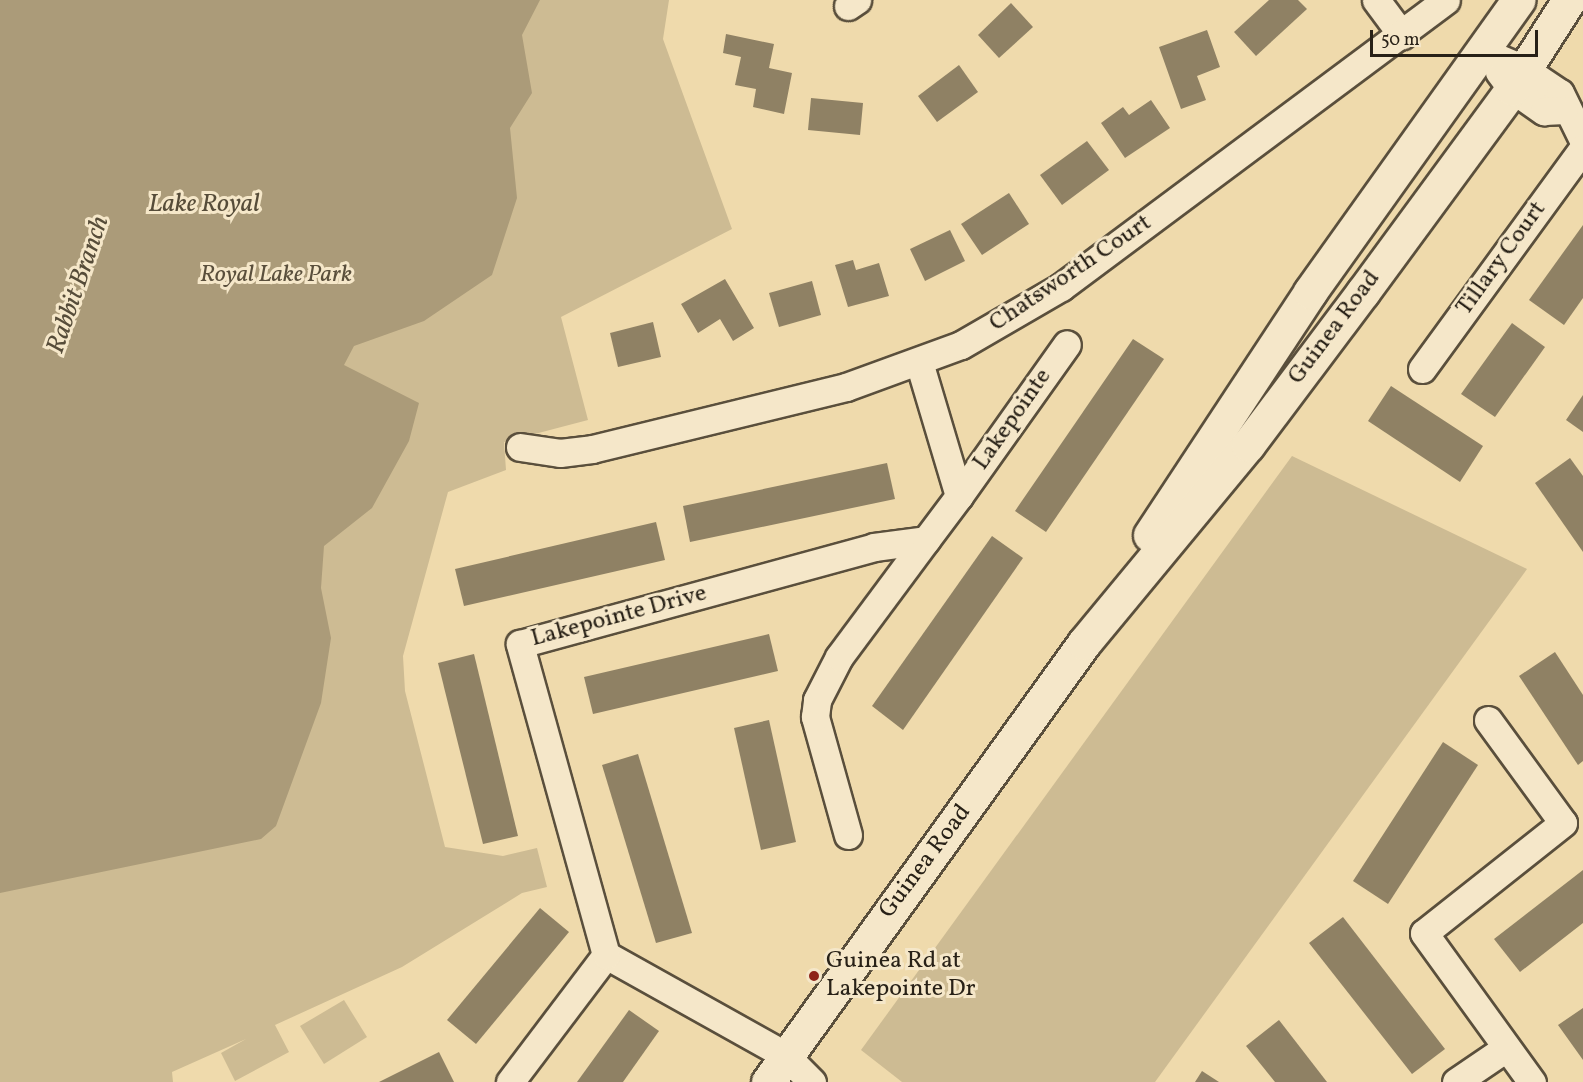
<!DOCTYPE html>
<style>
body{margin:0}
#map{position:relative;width:1583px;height:1082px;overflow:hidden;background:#efdaac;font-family:Vollkorn,serif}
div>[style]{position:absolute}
.green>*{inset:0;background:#cdbb93}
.water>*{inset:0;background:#ab9b79}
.building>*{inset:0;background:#8f8164}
.roads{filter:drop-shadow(2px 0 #5a4f3c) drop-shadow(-2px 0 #5a4f3c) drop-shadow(0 2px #5a4f3c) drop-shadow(0 -2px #5a4f3c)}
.minor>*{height:27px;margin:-13.5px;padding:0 13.5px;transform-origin:13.5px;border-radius:13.5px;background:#f5e7c9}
.secondary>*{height:33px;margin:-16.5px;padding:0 16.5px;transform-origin:16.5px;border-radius:16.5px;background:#f5e7c9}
.dots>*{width:16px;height:16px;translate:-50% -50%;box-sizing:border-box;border:3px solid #f5e7c9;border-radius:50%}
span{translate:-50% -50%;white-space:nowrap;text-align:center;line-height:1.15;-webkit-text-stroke:6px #f5e7c9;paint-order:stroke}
.street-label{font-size:24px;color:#282117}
.park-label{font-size:24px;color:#5a4f3c;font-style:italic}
.poi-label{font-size:24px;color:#282117}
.left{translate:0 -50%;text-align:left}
.water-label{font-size:26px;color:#564c39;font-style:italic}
.scale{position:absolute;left:1370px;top:30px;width:168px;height:27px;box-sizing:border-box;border:3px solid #282117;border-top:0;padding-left:8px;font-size:18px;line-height:21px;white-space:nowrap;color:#282117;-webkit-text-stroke:4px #f5e7c9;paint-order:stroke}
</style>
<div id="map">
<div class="green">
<div style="clip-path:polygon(0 0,669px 0,663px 39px,732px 229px,561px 317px,588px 420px,504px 442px,506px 470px,448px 492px,403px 656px,405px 691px,445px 847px,503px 856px,537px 848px,547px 887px,522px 893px,402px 967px,275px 1025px,289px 1052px,235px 1081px,221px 1053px,246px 1039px,172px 1072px,173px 1082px,0 1082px)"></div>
<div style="clip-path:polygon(1292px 456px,1527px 569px,1155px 1082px,902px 1082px,861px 1050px)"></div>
<div style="clip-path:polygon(344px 1000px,367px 1037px,324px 1064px,300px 1026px)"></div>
</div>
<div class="water">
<div style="clip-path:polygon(0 0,540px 0,522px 35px,532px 93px,510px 128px,517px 198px,492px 275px,424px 321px,354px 346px,344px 365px,419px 403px,409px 441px,372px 508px,324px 546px,321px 588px,331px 638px,321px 703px,276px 826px,261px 839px,0 893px)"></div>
</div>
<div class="building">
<div style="clip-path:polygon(1269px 0,1298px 0,1307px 9px,1256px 56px,1234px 32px)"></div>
<div style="clip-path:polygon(1011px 3px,1033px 27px,999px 58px,978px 35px)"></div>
<div style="clip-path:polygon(1207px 30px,1220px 67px,1197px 76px,1206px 100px,1181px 109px,1159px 47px)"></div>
<div style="clip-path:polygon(726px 34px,774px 44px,769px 68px,792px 73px,784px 114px,753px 107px,756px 89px,735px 85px,741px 57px,723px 53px)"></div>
<div style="clip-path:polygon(959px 65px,978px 92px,937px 122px,918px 96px)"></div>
<div style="clip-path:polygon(811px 98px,863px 103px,860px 135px,808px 130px)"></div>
<div style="clip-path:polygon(1151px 100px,1170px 128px,1125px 158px,1101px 123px,1123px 107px,1129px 115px)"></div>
<div style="clip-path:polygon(1087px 141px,1109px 170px,1062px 205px,1040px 175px)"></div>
<div style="clip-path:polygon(1009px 193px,1029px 224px,982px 255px,961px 224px)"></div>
<div style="clip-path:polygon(1583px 225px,1583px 298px,1564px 325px,1529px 300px)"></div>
<div style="clip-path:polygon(950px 230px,965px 261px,925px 281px,910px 249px)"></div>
<div style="clip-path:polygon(853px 260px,856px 270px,879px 263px,889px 296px,848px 307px,835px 265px)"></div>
<div style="clip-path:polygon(725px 279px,754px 328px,733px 341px,720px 319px,698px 333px,681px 304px)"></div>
<div style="clip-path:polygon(812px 281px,821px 315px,779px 327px,769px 293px)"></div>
<div style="clip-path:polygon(653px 322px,661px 357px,618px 367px,610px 333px)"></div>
<div style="clip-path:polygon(1512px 323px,1545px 347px,1495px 417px,1461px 394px)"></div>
<div style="clip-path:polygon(1133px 339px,1164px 359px,1046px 532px,1015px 511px)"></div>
<div style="clip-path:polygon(1391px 386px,1483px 446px,1460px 482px,1368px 421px)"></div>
<div style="clip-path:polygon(1583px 395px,1583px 432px,1566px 420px)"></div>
<div style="clip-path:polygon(1570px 458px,1583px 476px,1583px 552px,1535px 483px)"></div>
<div style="clip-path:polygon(887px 463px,895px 499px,690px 542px,683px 506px)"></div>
<div style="clip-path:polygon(656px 522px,665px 560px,464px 606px,455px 569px)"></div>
<div style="clip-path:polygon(992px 536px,1023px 558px,903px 730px,872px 706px)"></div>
<div style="clip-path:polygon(769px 634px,778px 671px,593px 714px,584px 677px)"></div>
<div style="clip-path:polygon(1555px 652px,1583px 695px,1583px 761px,1578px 765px,1519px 676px)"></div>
<div style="clip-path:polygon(474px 654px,518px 836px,483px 844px,438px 663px)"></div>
<div style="clip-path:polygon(769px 720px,796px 842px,761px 850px,734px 728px)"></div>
<div style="clip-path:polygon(1443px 742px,1478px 765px,1388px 904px,1353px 881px)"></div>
<div style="clip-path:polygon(638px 754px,692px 933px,656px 943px,602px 765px)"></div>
<div style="clip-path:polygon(1583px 870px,1583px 923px,1520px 972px,1494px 939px)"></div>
<div style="clip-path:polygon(540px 908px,569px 932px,476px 1044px,447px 1020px)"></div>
<div style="clip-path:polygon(1343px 917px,1445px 1049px,1412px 1074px,1309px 943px)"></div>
<div style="clip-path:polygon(1583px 1008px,1583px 1060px,1558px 1025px)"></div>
<div style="clip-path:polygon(629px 1010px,659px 1031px,623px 1082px,577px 1082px)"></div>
<div style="clip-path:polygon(1279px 1020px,1327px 1082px,1275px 1082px,1246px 1046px)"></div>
<div style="clip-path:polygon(439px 1052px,454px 1082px,379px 1082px)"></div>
<div style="clip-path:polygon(1202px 1071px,1219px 1082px,1195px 1082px)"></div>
</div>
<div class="roads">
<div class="minor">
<div style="left:1376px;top:0;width:44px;rotate:53.4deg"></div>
<div style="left:848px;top:6px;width:11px;rotate:-34deg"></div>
<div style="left:1484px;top:52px;width:43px;rotate:23deg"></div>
<div style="left:1524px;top:69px;width:43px;rotate:33.7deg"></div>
<div style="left:1560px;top:93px;width:52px;rotate:63.9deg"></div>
<div style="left:1499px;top:72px;width:21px;rotate:53deg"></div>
<div style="left:1512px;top:89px;width:39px;rotate:35deg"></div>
<div style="left:1544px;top:111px;width:20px;rotate:-3deg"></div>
<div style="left:1422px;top:369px;width:273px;rotate:-53.9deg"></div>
<div style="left:520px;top:447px;width:40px;rotate:8.5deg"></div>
<div style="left:560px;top:453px;width:32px;rotate:-7deg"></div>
<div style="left:592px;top:449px;width:261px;rotate:-13.7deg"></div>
<div style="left:846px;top:387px;width:122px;rotate:-20.1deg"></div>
<div style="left:961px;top:345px;width:116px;rotate:-30.1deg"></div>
<div style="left:1061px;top:287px;width:480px;rotate:-36.7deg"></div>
<div style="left:959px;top:496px;width:186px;rotate:-54.6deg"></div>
<div style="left:1488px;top:720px;width:127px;rotate:53.9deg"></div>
<div style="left:1563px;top:823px;width:177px;rotate:141.6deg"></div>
<div style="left:1424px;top:933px;width:184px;rotate:54.1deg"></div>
<div style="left:848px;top:835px;width:123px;rotate:-105.6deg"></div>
<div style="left:815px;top:717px;width:17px;rotate:-83deg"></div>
<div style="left:817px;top:700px;width:48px;rotate:-62.9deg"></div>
<div style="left:839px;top:657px;width:146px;rotate:-53.4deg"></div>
<div style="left:510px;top:1082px;width:159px;rotate:-52.9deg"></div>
<div style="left:812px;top:1082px;width:38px;rotate:-135deg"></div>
<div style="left:785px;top:1055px;width:205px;rotate:-150.8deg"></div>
<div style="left:606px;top:955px;width:323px;rotate:-105.5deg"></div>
<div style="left:520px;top:644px;width:367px;rotate:-15.3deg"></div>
<div style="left:874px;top:547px;width:52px;rotate:-7.7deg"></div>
<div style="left:926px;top:540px;width:55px;rotate:-53.1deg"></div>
<div style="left:959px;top:496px;width:140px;rotate:-106.6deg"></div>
<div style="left:1456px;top:1082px;width:60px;rotate:-34.2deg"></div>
</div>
<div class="secondary">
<div style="left:1150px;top:535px;width:291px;rotate:-56.6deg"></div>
<div style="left:1310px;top:292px;width:359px;rotate:-54.5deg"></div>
<div style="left:768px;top:1082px;width:541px;rotate:-54.25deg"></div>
<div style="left:1084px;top:643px;width:257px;rotate:-50.4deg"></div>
<div style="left:1248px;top:445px;width:191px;rotate:-53.1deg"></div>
<div style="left:1363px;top:292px;width:252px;rotate:-53.7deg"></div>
<div style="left:1512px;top:89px;width:106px;rotate:-57.4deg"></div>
</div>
</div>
<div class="dots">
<div style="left:814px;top:976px;background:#8f2418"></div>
</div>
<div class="street-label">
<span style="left:1502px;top:259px;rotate:-54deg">Tillary Court</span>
<span style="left:1071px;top:274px;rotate:-34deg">Chatsworth Court</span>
<span style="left:1335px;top:328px;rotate:-53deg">Guinea Road</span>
<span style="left:1013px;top:420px;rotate:-55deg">Lakepointe</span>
<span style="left:619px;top:617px;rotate:-15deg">Lakepointe Drive</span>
<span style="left:926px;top:862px;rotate:-53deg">Guinea Road</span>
</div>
<div class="park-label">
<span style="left:276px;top:276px">Royal Lake Park</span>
</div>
<div class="poi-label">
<span class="left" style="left:826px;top:976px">Guinea Rd at<br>Lakepointe Dr</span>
</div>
<div class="water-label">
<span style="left:204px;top:205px">Lake Royal</span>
<span style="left:79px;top:285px;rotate:-71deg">Rabbit Branch</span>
</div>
<div class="scale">50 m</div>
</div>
